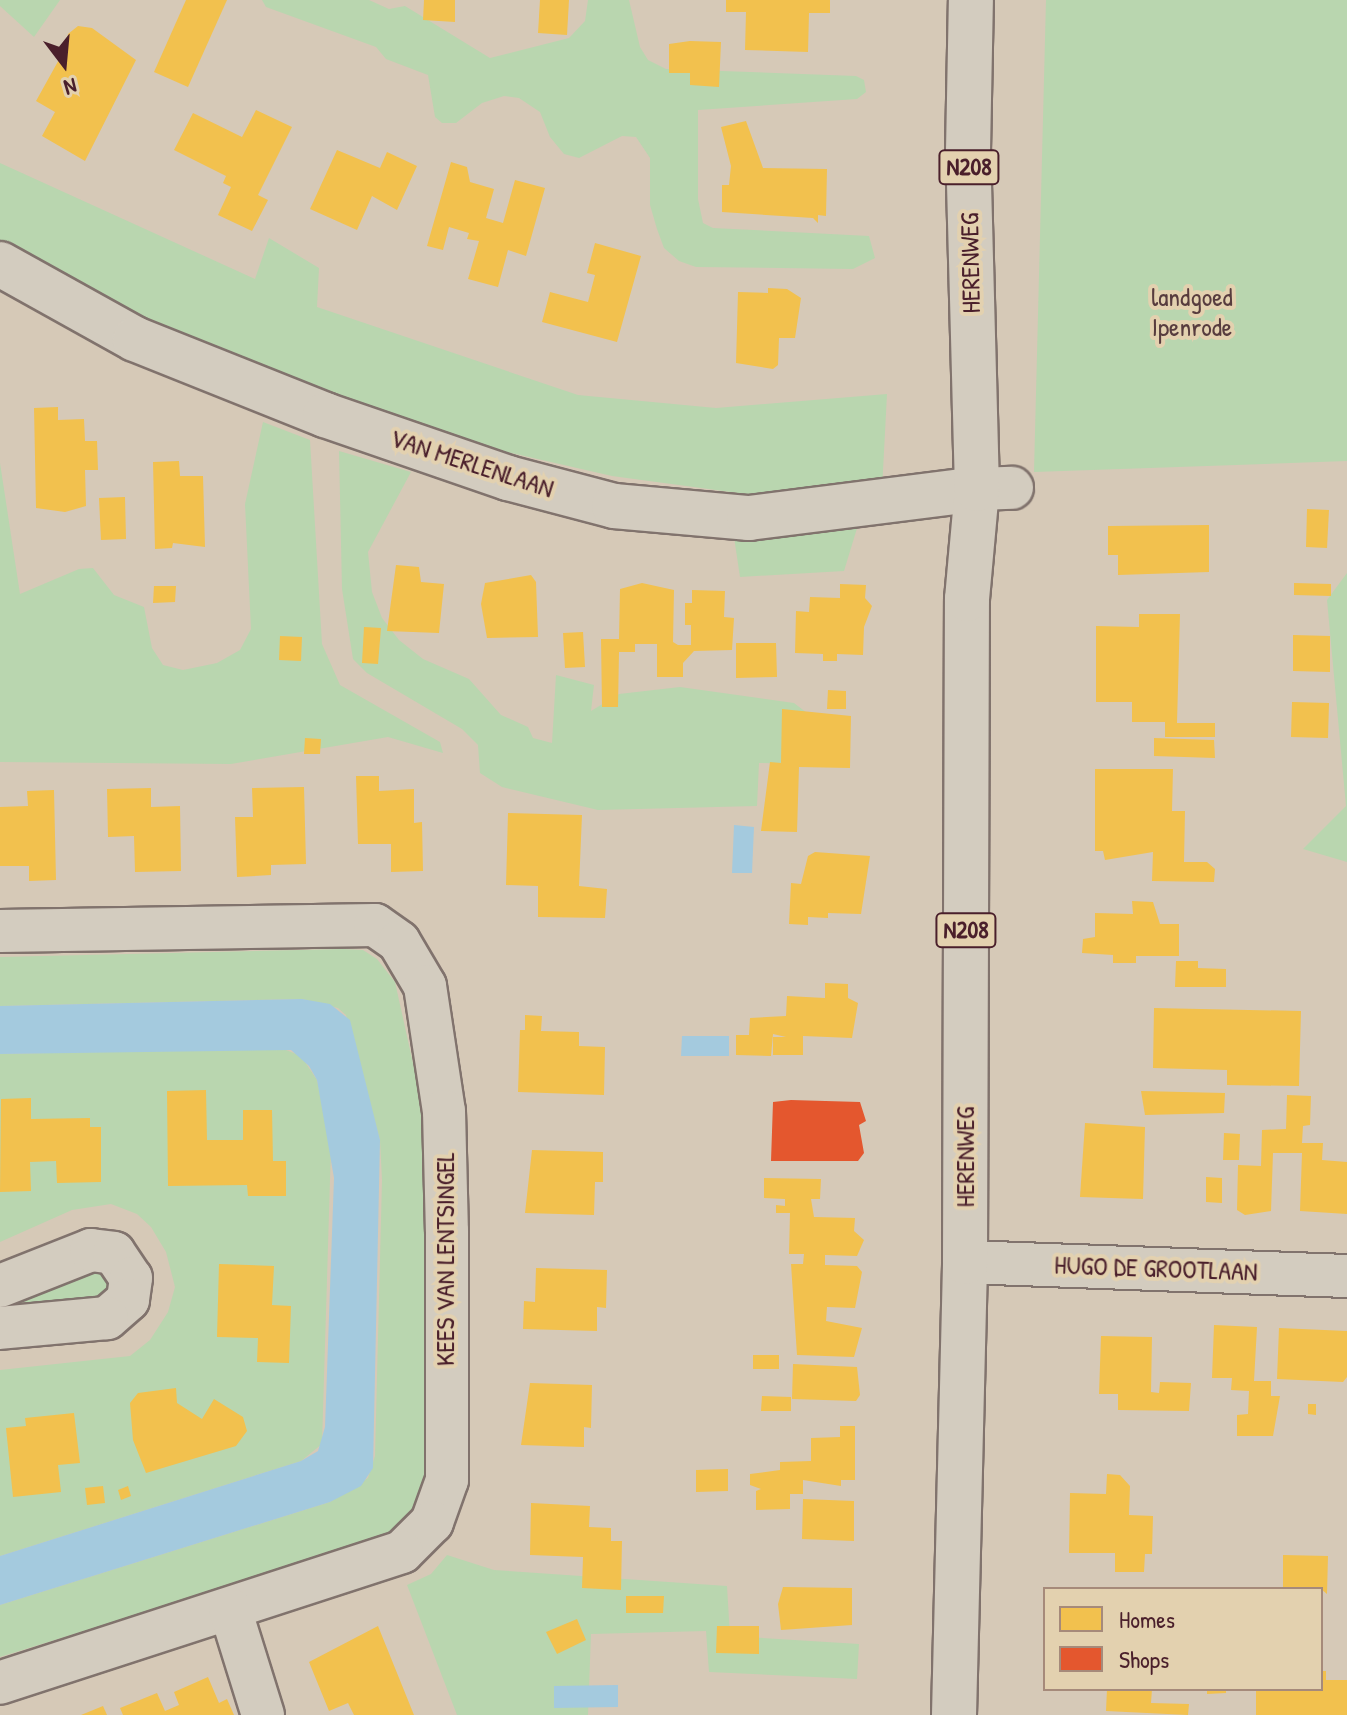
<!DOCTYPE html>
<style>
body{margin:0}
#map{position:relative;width:1347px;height:1715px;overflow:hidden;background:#d6c9b7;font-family:"Patrick Hand",sans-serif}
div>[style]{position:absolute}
.green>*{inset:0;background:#b9d6af}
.water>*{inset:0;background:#a4cade}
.homes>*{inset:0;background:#f2c14e}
.shops>*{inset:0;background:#e4572e}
.roads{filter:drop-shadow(2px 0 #81736d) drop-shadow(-2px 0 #81736d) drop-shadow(0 2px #81736d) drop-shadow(0 -2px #81736d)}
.minor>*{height:42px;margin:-21px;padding:0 21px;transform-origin:21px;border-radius:21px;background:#d3ccbf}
.secondary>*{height:44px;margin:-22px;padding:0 22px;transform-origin:22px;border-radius:22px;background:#d3ccbf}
.primary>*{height:44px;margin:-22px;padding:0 22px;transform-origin:22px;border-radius:22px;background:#d3ccbf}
span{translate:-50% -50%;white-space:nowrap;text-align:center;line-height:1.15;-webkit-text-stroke:8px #e3d1af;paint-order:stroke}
.shield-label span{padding:2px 6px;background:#e3d1af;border:2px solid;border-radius:6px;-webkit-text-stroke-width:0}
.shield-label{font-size:24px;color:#4a1f2b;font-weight:700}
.street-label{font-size:26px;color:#4a1f2b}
.park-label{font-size:26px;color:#573c3e}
.legend{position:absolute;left:1043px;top:1587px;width:280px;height:104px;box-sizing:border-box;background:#e3d1af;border:2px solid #a68a7a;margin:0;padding:10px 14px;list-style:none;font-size:24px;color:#4a1f2b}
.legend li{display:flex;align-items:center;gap:16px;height:40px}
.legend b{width:40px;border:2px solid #a68a7a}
.north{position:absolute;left:24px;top:24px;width:80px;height:80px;-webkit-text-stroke:6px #e3d1af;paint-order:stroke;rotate:164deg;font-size:22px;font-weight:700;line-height:32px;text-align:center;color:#4a1f2b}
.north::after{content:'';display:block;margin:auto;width:28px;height:36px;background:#4a1f2b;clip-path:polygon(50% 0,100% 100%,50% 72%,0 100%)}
</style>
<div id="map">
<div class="green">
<div style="clip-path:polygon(0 0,60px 0,34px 37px,0 6px)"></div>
<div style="clip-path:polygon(262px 0,369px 0,389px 9px,405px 6px,490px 58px,569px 38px,585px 21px,588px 0,629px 0,640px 47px,648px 60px,666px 69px,856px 76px,864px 80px,866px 92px,857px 99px,698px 110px,698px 199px,703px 223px,713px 228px,869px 236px,875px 258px,853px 269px,696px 267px,679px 261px,664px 248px,657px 229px,650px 205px,650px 158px,636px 137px,622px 136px,579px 158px,564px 154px,550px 137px,540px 112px,519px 98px,504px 96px,482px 103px,456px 123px,442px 123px,435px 117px,428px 75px,386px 59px,376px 47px,266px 7px)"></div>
<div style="clip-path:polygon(1046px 0,1347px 0,1347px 461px,1034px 472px)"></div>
<div style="clip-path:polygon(0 163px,255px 279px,269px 238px,319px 268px,317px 307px,578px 395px,716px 408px,887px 394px,882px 490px,768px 497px,612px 476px,433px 435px,275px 379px,0 259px)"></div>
<div style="clip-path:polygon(263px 422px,310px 440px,322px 644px,340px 685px,440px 742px,443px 753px,388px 737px,231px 764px,0 762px,0 463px,20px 594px,79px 569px,93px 568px,114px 595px,144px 607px,152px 648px,163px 665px,183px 670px,217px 663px,240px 650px,251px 629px,245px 504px)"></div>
<div style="clip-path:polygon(339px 451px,411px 472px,368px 552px,372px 592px,382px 618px,399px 640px,423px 659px,469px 679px,501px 715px,528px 727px,533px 738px,552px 743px,556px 675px,594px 685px,591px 711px,619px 694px,680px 687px,794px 703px,811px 716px,807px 764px,759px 763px,757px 806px,598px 810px,502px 787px,480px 773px,478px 745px,462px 729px,367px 673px,353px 659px,342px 589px)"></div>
<div style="clip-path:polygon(858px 525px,844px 571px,740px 577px,734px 537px)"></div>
<div style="clip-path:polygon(1347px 573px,1347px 862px,1303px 849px,1346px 806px,1327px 600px)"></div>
<div style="clip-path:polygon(343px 949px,363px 950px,377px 959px,395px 982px,428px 1131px,426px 1471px,420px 1507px,397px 1534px,0 1657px,0 1605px,330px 1502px,368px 1478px,375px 1456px,382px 1180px,380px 1140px,346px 1015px,338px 1008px,302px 999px,0 1006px,0 957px)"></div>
<div style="clip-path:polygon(281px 1048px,301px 1056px,317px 1080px,331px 1147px,322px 1444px,301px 1461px,0 1556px,0 1370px,130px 1356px,150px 1340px,168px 1312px,175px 1287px,166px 1252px,151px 1227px,137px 1214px,111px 1204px,72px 1210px,0 1242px,0 1054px)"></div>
<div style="clip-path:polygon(88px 1265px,113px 1273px,107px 1299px,21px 1303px)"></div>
<div style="clip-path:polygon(447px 1555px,494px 1570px,727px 1586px,730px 1636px,859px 1644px,857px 1679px,709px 1672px,706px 1631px,591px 1634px,588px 1715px,457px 1715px,407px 1585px,431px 1574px)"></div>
</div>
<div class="water">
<div style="clip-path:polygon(734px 825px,754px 827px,752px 873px,732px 873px)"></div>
<div style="clip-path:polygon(302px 999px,330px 1004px,350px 1020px,380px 1140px,373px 1468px,361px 1486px,330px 1502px,0 1605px,0 1556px,301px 1461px,318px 1451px,325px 1427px,334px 1178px,317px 1080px,309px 1066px,291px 1050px,0 1054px,0 1006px)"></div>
<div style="clip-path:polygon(682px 1036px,729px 1036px,729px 1056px,681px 1056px)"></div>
<div style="clip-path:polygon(618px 1685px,618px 1707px,554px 1708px,554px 1686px)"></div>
</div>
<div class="homes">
<div style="clip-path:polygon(186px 0,227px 0,188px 87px,154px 72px)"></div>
<div style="clip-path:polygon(424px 0,455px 0,455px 22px,423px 20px)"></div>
<div style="clip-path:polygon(540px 0,569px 0,567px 35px,538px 33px)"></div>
<div style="clip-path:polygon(726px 0,830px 0,830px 13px,809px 13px,808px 52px,745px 50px,746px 12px,726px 12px)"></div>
<div style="clip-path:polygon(78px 26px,92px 28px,136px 60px,85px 161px,42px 136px,55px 112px,36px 101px,66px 47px,68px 34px)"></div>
<div style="clip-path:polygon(690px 41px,721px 42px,719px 87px,690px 85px,690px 73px,669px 73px,669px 44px)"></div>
<div style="clip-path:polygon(256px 110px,292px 127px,258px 195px,268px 200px,252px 231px,218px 215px,231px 187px,223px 183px,226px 176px,174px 150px,193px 113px,242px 137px)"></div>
<div style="clip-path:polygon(746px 121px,763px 168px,827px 169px,826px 216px,818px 215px,818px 223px,813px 218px,722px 212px,722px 185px,729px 185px,731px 166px,721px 127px)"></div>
<div style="clip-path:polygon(337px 150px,380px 168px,387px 152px,417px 166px,397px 210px,372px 196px,357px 230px,310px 209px)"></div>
<div style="clip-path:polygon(451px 162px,467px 167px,470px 182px,494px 189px,486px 218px,503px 223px,515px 180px,545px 188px,526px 256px,508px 250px,498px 287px,468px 279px,479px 241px,467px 239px,469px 233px,449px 227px,443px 250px,427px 246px)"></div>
<div style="clip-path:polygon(595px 243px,641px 256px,617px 342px,542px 322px,550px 292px,588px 302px,595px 275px,587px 273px)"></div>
<div style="clip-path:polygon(768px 288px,787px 289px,801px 298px,795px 338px,779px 338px,778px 365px,773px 369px,736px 363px,738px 292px,768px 293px)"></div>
<div style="clip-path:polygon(58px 407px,58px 420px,84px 419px,85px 441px,97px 441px,98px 470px,85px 470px,86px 506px,65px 512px,36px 508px,34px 408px)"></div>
<div style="clip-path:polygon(179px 461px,180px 476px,203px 476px,205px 547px,173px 543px,172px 548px,155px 549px,153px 462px)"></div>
<div style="clip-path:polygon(125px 497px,126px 539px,101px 540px,99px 498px)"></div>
<div style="clip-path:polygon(1307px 509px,1329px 510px,1327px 548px,1306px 547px)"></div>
<div style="clip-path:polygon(1209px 525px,1209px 572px,1118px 575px,1118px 555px,1108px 555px,1108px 526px)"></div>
<div style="clip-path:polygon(396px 565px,419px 567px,421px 582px,444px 584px,439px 633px,387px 631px)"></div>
<div style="clip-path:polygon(531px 575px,536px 582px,538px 637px,487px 638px,481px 604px,485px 583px)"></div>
<div style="clip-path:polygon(642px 583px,674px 590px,673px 642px,678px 645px,691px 645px,691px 625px,685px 625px,685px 603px,692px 603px,692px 590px,725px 591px,724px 617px,734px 618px,732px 650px,694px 651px,683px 663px,683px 677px,657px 677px,657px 644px,635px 644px,635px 652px,619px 652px,618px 707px,602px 707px,601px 639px,619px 639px,620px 589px)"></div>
<div style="clip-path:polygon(1294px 583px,1331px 584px,1331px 596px,1294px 595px)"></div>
<div style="clip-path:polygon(840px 584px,866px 585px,865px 598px,872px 606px,864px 627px,863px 655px,837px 654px,837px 661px,823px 661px,823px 654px,795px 653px,796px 611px,809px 612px,810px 597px,840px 598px)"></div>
<div style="clip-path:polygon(154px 586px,176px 586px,175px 602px,153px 603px)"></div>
<div style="clip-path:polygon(1139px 614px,1180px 614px,1177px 723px,1215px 723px,1215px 737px,1165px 737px,1165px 722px,1132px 722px,1132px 702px,1096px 702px,1096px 626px,1139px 627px)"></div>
<div style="clip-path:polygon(364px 627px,381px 628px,378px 664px,362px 663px)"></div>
<div style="clip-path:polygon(583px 632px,585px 667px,565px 668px,563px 633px)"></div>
<div style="clip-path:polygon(1293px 635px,1330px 636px,1330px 672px,1293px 671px)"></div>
<div style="clip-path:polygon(280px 636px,302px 637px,301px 661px,279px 660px)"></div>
<div style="clip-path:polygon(736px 643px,776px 643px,777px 677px,736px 678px)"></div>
<div style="clip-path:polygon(828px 690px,846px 691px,846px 709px,827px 709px)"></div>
<div style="clip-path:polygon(1292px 702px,1329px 703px,1328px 738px,1291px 737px)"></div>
<div style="clip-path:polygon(782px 709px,851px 716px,850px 768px,799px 767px,797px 832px,761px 831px,770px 762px,781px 763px)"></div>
<div style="clip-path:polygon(305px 738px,321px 739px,320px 754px,304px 754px)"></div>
<div style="clip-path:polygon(1154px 738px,1214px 740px,1215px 758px,1154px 756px)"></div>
<div style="clip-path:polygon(1095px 769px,1173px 769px,1172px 811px,1185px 811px,1184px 862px,1207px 862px,1215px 869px,1214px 882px,1152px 881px,1153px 852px,1105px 860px,1103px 851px,1095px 851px)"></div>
<div style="clip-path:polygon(356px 776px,379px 776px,379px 791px,414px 789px,414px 823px,422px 822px,423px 871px,391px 872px,391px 844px,358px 844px)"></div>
<div style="clip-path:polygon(304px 787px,306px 864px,271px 865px,271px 875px,237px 877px,235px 817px,253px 817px,252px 788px)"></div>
<div style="clip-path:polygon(151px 788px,151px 807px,180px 806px,181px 871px,135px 872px,134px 836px,108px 837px,107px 789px)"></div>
<div style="clip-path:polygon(54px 790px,56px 880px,29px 881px,29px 866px,0 866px,0 807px,28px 806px,27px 791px)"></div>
<div style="clip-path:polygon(508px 813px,582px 815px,579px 886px,607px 889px,605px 918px,538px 917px,538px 886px,506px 885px)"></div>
<div style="clip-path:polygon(815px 852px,870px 856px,861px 914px,828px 913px,828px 918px,808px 917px,808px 925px,789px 924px,791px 883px,801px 884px,808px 856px)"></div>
<div style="clip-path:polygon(1132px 901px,1153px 902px,1160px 924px,1179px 924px,1179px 956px,1136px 956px,1136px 963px,1113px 963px,1113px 955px,1082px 953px,1083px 939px,1095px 937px,1095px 913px,1133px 914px)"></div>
<div style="clip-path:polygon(1176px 961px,1198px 961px,1198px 968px,1226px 969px,1226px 987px,1175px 987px)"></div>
<div style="clip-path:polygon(825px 983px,848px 984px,848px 998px,858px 1003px,852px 1038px,803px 1036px,803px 1055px,773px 1055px,773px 1037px,786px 1037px,773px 1034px,771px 1056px,736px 1055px,736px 1035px,749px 1035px,750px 1018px,786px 1016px,787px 996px,825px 998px)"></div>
<div style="clip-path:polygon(1154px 1008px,1301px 1011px,1299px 1086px,1227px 1085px,1227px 1070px,1153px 1068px)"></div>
<div style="clip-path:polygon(525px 1015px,542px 1016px,541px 1031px,579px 1032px,579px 1046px,605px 1047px,604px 1095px,518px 1092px,520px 1030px,525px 1030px)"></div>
<div style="clip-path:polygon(206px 1090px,207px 1140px,243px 1140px,243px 1110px,272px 1110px,273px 1161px,286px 1161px,286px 1196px,248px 1196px,247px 1185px,168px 1186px,167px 1091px)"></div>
<div style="clip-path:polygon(1141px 1091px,1225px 1093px,1224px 1113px,1145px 1115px)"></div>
<div style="clip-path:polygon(1287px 1095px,1311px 1096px,1310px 1125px,1303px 1126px,1302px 1143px,1323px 1143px,1322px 1160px,1347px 1162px,1347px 1214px,1300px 1211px,1302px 1153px,1273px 1153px,1271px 1211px,1245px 1215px,1237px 1210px,1238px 1165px,1261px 1166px,1262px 1130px,1286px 1129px)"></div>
<div style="clip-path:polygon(31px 1098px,31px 1119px,90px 1118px,90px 1127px,101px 1127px,101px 1182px,57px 1183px,56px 1161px,30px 1162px,31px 1191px,0 1192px,1px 1099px)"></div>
<div style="clip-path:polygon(1085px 1123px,1145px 1127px,1143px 1199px,1080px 1197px)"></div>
<div style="clip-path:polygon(1224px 1133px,1240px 1134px,1239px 1160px,1223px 1160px)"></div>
<div style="clip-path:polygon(532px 1150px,603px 1152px,603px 1182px,595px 1182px,594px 1215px,525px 1213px)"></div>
<div style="clip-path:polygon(1206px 1177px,1222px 1178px,1222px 1203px,1206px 1202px)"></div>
<div style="clip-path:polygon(764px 1178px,821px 1179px,820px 1199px,811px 1199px,814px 1217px,855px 1218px,854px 1231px,864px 1240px,857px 1256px,825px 1255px,825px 1265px,857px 1266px,862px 1272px,855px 1308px,827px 1307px,826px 1321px,862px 1328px,854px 1357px,797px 1355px,791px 1264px,803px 1264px,804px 1254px,789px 1254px,790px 1213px,776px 1213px,776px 1205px,785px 1206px,785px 1199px,764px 1198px)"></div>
<div style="clip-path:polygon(219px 1264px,274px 1266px,272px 1305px,291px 1306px,289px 1363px,257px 1362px,258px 1338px,217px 1337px)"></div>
<div style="clip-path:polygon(536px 1268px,607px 1270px,606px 1308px,597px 1307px,597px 1331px,523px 1329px,524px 1301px,535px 1302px)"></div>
<div style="clip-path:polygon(1214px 1325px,1257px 1327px,1254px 1381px,1271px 1381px,1271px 1396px,1280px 1396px,1273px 1436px,1237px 1436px,1237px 1415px,1248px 1414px,1249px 1391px,1231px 1390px,1232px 1378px,1212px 1378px)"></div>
<div style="clip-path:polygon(1279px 1328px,1347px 1331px,1347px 1377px,1343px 1382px,1277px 1379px)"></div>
<div style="clip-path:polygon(1101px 1336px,1152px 1337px,1151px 1392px,1159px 1393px,1160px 1382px,1191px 1383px,1189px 1411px,1118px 1410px,1118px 1394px,1099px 1394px)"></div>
<div style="clip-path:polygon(753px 1355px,779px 1355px,779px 1369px,753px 1369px)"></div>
<div style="clip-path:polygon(793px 1364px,857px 1367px,860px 1395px,856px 1401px,792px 1399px)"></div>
<div style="clip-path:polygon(530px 1383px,592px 1385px,591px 1428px,584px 1427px,584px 1447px,521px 1445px)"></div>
<div style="clip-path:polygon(176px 1388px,177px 1403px,202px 1419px,214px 1399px,243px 1417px,247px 1431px,236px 1446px,146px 1473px,133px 1440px,130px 1403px,138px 1393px)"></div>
<div style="clip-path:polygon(762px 1396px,791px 1397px,791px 1411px,761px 1411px)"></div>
<div style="clip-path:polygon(1308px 1404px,1316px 1404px,1316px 1415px,1308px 1414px)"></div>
<div style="clip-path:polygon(74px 1413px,80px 1463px,58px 1465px,61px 1492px,13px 1497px,6px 1428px,26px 1426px,25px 1418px)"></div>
<div style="clip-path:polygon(840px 1426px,855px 1426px,855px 1480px,841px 1480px,841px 1486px,803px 1480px,803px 1494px,790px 1494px,790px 1509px,756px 1510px,756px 1491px,761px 1489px,750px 1485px,750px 1474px,780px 1470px,780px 1462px,811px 1461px,811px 1438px,840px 1437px)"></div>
<div style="clip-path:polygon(728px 1469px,728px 1491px,696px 1492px,696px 1470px)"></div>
<div style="clip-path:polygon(1107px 1474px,1120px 1475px,1130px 1486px,1129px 1515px,1153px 1516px,1152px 1554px,1145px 1554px,1144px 1572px,1115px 1572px,1115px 1553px,1069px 1553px,1070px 1493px,1106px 1494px)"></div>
<div style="clip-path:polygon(103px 1486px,105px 1503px,87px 1505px,85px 1488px)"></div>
<div style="clip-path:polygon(128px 1486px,131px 1496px,121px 1500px,118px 1490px)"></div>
<div style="clip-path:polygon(803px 1499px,854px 1501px,854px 1541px,802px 1539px)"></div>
<div style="clip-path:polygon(531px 1503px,590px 1506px,589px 1527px,611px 1528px,611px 1541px,622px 1541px,621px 1590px,582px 1588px,583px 1557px,530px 1555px)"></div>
<div style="clip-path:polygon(1283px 1555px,1328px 1556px,1327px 1594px,1321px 1589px,1283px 1589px)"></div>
<div style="clip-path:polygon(783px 1587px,852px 1588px,852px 1625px,781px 1630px,778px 1604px)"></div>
<div style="clip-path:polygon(626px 1596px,664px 1596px,663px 1613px,626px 1613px)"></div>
<div style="clip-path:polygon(577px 1619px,586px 1640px,557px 1654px,546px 1632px)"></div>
<div style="clip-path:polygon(378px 1626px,414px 1715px,354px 1715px,348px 1703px,329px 1711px,309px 1662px)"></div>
<div style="clip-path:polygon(717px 1626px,759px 1626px,759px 1654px,716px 1653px)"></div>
<div style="clip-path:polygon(1321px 1671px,1326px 1671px,1326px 1680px,1347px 1680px,1347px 1715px,1256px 1715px,1256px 1689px,1321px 1689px)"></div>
<div style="clip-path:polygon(208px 1677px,219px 1703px,227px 1699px,234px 1715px,123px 1715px,120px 1708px,157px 1693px,165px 1711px,179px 1705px,174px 1692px)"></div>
<div style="clip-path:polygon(1107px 1689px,1152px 1689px,1151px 1703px,1189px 1704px,1188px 1715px,1106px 1711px)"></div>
<div style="clip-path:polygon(1207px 1689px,1226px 1689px,1226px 1693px,1207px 1694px)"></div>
<div style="clip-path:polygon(103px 1706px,107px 1715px,81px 1715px)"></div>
</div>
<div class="shops">
<div style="clip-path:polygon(791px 1100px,860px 1102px,866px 1121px,859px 1125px,864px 1153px,858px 1161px,771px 1161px,773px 1102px)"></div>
</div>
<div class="roads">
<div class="minor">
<div style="left:977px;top:489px;width:35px;rotate:-2deg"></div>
<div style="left:0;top:931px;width:375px;rotate:-0.9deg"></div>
<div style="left:375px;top:925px;width:29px;rotate:35deg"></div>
<div style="left:399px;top:942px;width:51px;rotate:59.4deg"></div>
<div style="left:425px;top:986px;width:126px;rotate:81.4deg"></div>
<div style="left:444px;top:1111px;width:120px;rotate:88.6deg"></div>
<div style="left:447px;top:1231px;width:249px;rotate:90deg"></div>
<div style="left:447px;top:1480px;width:45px;rotate:109.7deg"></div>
<div style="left:432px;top:1522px;width:42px;rotate:135deg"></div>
<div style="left:402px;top:1552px;width:423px;rotate:162deg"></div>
<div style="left:965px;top:1262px;width:382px;rotate:2.1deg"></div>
<div style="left:0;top:1286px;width:98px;rotate:-21.6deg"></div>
<div style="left:91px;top:1250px;width:23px;rotate:7deg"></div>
<div style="left:114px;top:1253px;width:30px;rotate:56deg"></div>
<div style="left:131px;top:1278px;width:22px;rotate:98deg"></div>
<div style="left:128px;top:1300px;width:28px;rotate:139deg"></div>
<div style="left:107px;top:1318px;width:107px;rotate:174.7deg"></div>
<div style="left:230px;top:1609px;width:111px;rotate:72.7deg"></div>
</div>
<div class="secondary">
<div style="left:0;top:264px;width:154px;rotate:29.1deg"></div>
<div style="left:135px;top:339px;width:205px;rotate:21.8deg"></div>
<div style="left:325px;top:415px;width:194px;rotate:19deg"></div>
<div style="left:508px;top:478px;width:110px;rotate:14.8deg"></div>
<div style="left:614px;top:506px;width:136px;rotate:5.1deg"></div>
<div style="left:749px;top:518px;width:230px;rotate:-7.2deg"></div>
</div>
<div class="primary">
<div style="left:954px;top:1715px;width:453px;rotate:-88.6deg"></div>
<div style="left:965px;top:1262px;width:663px;rotate:-89.83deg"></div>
<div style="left:967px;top:599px;width:110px;rotate:-84.8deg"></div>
<div style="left:977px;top:489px;width:338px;rotate:-91.5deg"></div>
<div style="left:968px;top:151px;width:151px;rotate:-88.9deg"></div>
</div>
</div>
<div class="shield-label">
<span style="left:969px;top:167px">N208</span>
<span style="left:966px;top:930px">N208</span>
</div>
<div class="street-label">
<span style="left:970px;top:263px;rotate:-91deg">HERENWEG</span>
<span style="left:472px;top:463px;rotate:18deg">VAN MERLENLAAN</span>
<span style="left:965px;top:1157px;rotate:-90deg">HERENWEG</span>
<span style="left:445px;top:1259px;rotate:-90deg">KEES VAN LENTSINGEL</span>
<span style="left:1156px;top:1268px;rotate:2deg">HUGO DE GROOTLAAN</span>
</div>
<div class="park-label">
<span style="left:1192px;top:312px">landgoed<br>Ipenrode</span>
</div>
<ul class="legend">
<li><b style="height:22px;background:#f2c14e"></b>Homes</li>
<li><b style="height:22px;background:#e4572e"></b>Shops</li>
</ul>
<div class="north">N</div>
</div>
